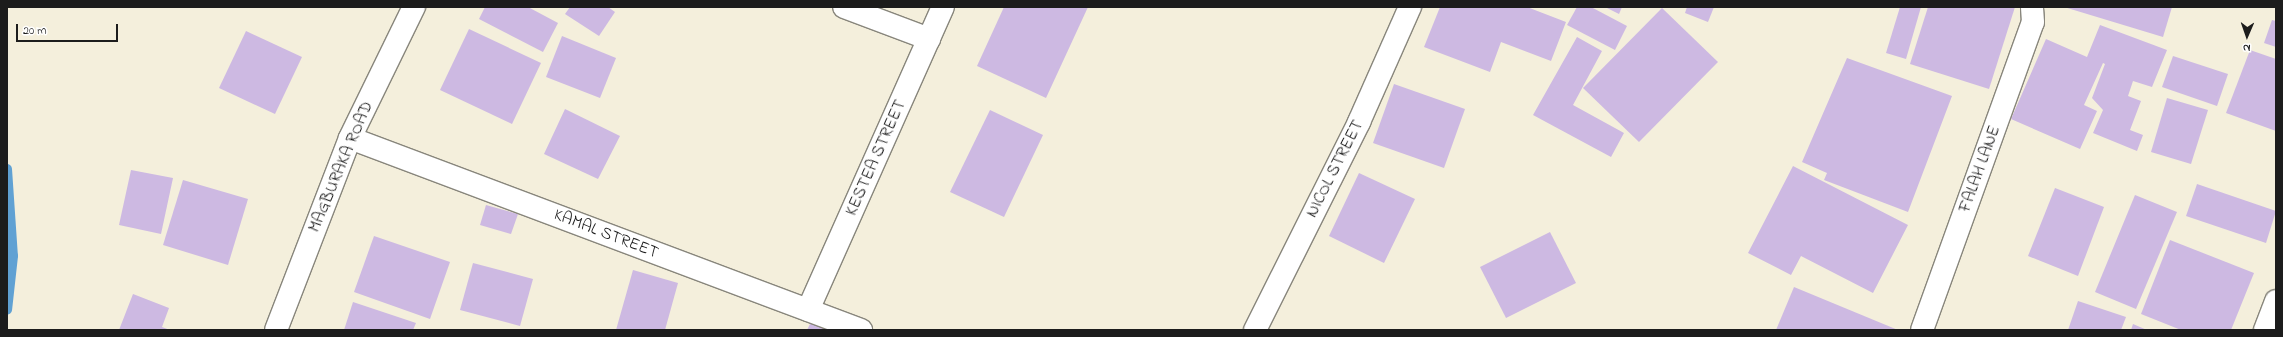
<!DOCTYPE html>
<style>
body{margin:0}
#map{position:relative;width:2283px;height:337px;overflow:hidden;background:#f4efdc;font-family:"Indie Flower",sans-serif}
div>[style]{position:absolute}
.stream>*{height:10px;margin:-5px;padding:0 5px;transform-origin:5px;border-radius:5px;background:#60a1d3}
.building>*{inset:0;background:#cdb9e2}
.roads{filter:drop-shadow(1px 0 #88867c) drop-shadow(-1px 0 #88867c) drop-shadow(0 1px #88867c) drop-shadow(0 -1px #88867c)}
.minor>*{height:22px;margin:-11px;padding:0 11px;transform-origin:11px;border-radius:11px;background:#fff}
.tertiary>*{height:22px;margin:-11px;padding:0 11px;transform-origin:11px;border-radius:11px;background:#fff}
span{translate:-50% -50%;white-space:nowrap;text-align:center;line-height:1.15;-webkit-text-stroke:3px #fff;paint-order:stroke}
.street-label{font-size:17px;color:#1c1c1c}
.frame{position:absolute;inset:0;border:8px solid #1c1c1c;pointer-events:none}
.north{position:absolute;left:2227px;top:16px;width:40px;height:40px;-webkit-text-stroke:3px #fff;paint-order:stroke;rotate:182deg;font-size:11px;font-weight:700;line-height:16px;text-align:center;color:#1c1c1c}
.north::after{content:'';display:block;margin:auto;width:14px;height:18px;background:#1c1c1c;clip-path:polygon(50% 0,100% 100%,50% 72%,0 100%)}
.scale{position:absolute;left:16px;top:24px;width:102px;height:18px;box-sizing:border-box;border:2px solid #1c1c1c;border-top:0;padding-left:5px;font-size:12px;line-height:14px;white-space:nowrap;color:#1c1c1c;-webkit-text-stroke:3px #fff;paint-order:stroke}
</style>
<div id="map">
<div class="stream">
<div style="left:7px;top:169px;width:87px;rotate:86.1deg"></div>
<div style="left:13px;top:256px;width:54px;rotate:96.3deg"></div>
</div>
<div class="building">
<div style="clip-path:polygon(485px 7px,528px 7px,558px 23px,543px 52px,479px 19px)"></div>
<div style="clip-path:polygon(570px 7px,608px 7px,615px 12px,599px 36px,565px 14px)"></div>
<div style="clip-path:polygon(1004px 7px,1088px 7px,1046px 98px,977px 66px)"></div>
<div style="clip-path:polygon(1440px 7px,1527px 7px,1566px 22px,1551px 61px,1501px 42px,1490px 72px,1424px 47px)"></div>
<div style="clip-path:polygon(1577px 7px,1591px 7px,1627px 26px,1615px 50px,1567px 25px)"></div>
<div style="clip-path:polygon(1605px 7px,1622px 7px,1619px 14px)"></div>
<div style="clip-path:polygon(1687px 7px,1714px 7px,1708px 22px,1685px 13px)"></div>
<div style="clip-path:polygon(1900px 7px,1921px 7px,1906px 59px,1886px 53px)"></div>
<div style="clip-path:polygon(1928px 7px,2015px 7px,1989px 89px,1910px 64px)"></div>
<div style="clip-path:polygon(2064px 7px,2172px 7px,2163px 37px)"></div>
<div style="clip-path:polygon(1662px 8px,1718px 62px,1639px 142px,1583px 88px)"></div>
<div style="clip-path:polygon(2272px 20px,2276px 21px,2276px 47px,2264px 43px)"></div>
<div style="clip-path:polygon(2100px 25px,2167px 50px,2152px 87px,2133px 81px,2128px 96px,2141px 101px,2130px 130px,2143px 135px,2137px 151px,2093px 133px,2103px 110px,2092px 98px,2105px 64px,2103px 63px,2084px 105px,2097px 111px,2080px 149px,2011px 119px,2046px 39px,2087px 57px)"></div>
<div style="clip-path:polygon(469px 29px,541px 63px,512px 124px,440px 90px)"></div>
<div style="clip-path:polygon(246px 31px,302px 57px,275px 114px,219px 88px)"></div>
<div style="clip-path:polygon(562px 36px,616px 58px,600px 98px,546px 77px)"></div>
<div style="clip-path:polygon(1577px 37px,1602px 51px,1573px 105px,1624px 133px,1611px 157px,1533px 115px)"></div>
<div style="clip-path:polygon(2250px 50px,2276px 59px,2276px 131px,2226px 113px)"></div>
<div style="clip-path:polygon(2173px 56px,2228px 74px,2217px 106px,2162px 87px)"></div>
<div style="clip-path:polygon(1847px 58px,1952px 96px,1908px 212px,1824px 180px,1827px 173px,1802px 162px)"></div>
<div style="clip-path:polygon(1394px 84px,1465px 109px,1444px 168px,1373px 143px)"></div>
<div style="clip-path:polygon(2167px 98px,2208px 110px,2191px 164px,2151px 152px)"></div>
<div style="clip-path:polygon(565px 109px,620px 136px,598px 179px,544px 154px)"></div>
<div style="clip-path:polygon(990px 110px,1043px 135px,1004px 217px,950px 192px)"></div>
<div style="clip-path:polygon(1793px 166px,1908px 225px,1873px 293px,1801px 256px,1791px 275px,1748px 253px)"></div>
<div style="clip-path:polygon(131px 170px,173px 178px,161px 234px,119px 225px)"></div>
<div style="clip-path:polygon(1359px 173px,1415px 199px,1384px 263px,1329px 236px)"></div>
<div style="clip-path:polygon(183px 180px,248px 199px,228px 265px,163px 245px)"></div>
<div style="clip-path:polygon(2197px 184px,2276px 211px,2266px 243px,2186px 216px)"></div>
<div style="clip-path:polygon(2055px 188px,2104px 207px,2078px 276px,2028px 256px)"></div>
<div style="clip-path:polygon(2135px 195px,2177px 212px,2136px 309px,2095px 292px)"></div>
<div style="clip-path:polygon(486px 205px,518px 214px,511px 234px,480px 225px)"></div>
<div style="clip-path:polygon(1550px 232px,1576px 283px,1506px 318px,1480px 267px)"></div>
<div style="clip-path:polygon(374px 236px,450px 262px,430px 319px,354px 292px)"></div>
<div style="clip-path:polygon(2170px 240px,2254px 273px,2231px 330px,2181px 330px,2141px 314px)"></div>
<div style="clip-path:polygon(473px 263px,533px 279px,520px 326px,460px 310px)"></div>
<div style="clip-path:polygon(633px 270px,678px 283px,665px 330px,616px 330px)"></div>
<div style="clip-path:polygon(1794px 287px,1898px 330px,1776px 330px)"></div>
<div style="clip-path:polygon(133px 294px,169px 308px,162px 327px,170px 330px,119px 330px)"></div>
<div style="clip-path:polygon(2078px 301px,2126px 317px,2121px 330px,2068px 330px)"></div>
<div style="clip-path:polygon(353px 302px,416px 323px,413px 330px,344px 330px)"></div>
<div style="clip-path:polygon(811px 322px,829px 330px,807px 330px)"></div>
<div style="clip-path:polygon(2133px 324px,2147px 330px,2131px 330px)"></div>
</div>
<div class="roads">
<div class="minor">
<div style="left:844px;top:7px;width:91px;rotate:20.6deg"></div>
<div style="left:808px;top:310px;width:332px;rotate:-66deg"></div>
<div style="left:1255px;top:330px;width:233px;rotate:-63.4deg"></div>
<div style="left:1359px;top:122px;width:126px;rotate:-66.1deg"></div>
<div style="left:1922px;top:330px;width:327px;rotate:-70.2deg"></div>
<div style="left:2033px;top:22px;width:15px;rotate:-94deg"></div>
<div style="left:2265px;top:330px;width:31px;rotate:-69deg"></div>
</div>
<div class="tertiary">
<div style="left:350px;top:138px;width:546px;rotate:20.59deg"></div>
<div style="left:276px;top:330px;width:206px;rotate:-68.9deg"></div>
<div style="left:350px;top:138px;width:146px;rotate:-64deg"></div>
</div>
</div>
<div class="street-label">
<span style="left:876px;top:158px;rotate:-66deg">KESTEA STREET</span>
<span style="left:341px;top:167px;rotate:-67deg">MAGBURAKA ROAD</span>
<span style="left:1335px;top:169px;rotate:-63deg">NICOL STREET</span>
<span style="left:1980px;top:169px;rotate:-70deg">FALAH LANE</span>
<span style="left:606px;top:234px;rotate:21deg">KAMAL STREET</span>
</div>
<div class="frame"></div>
<div class="north">N</div>
<div class="scale">20 m</div>
</div>
